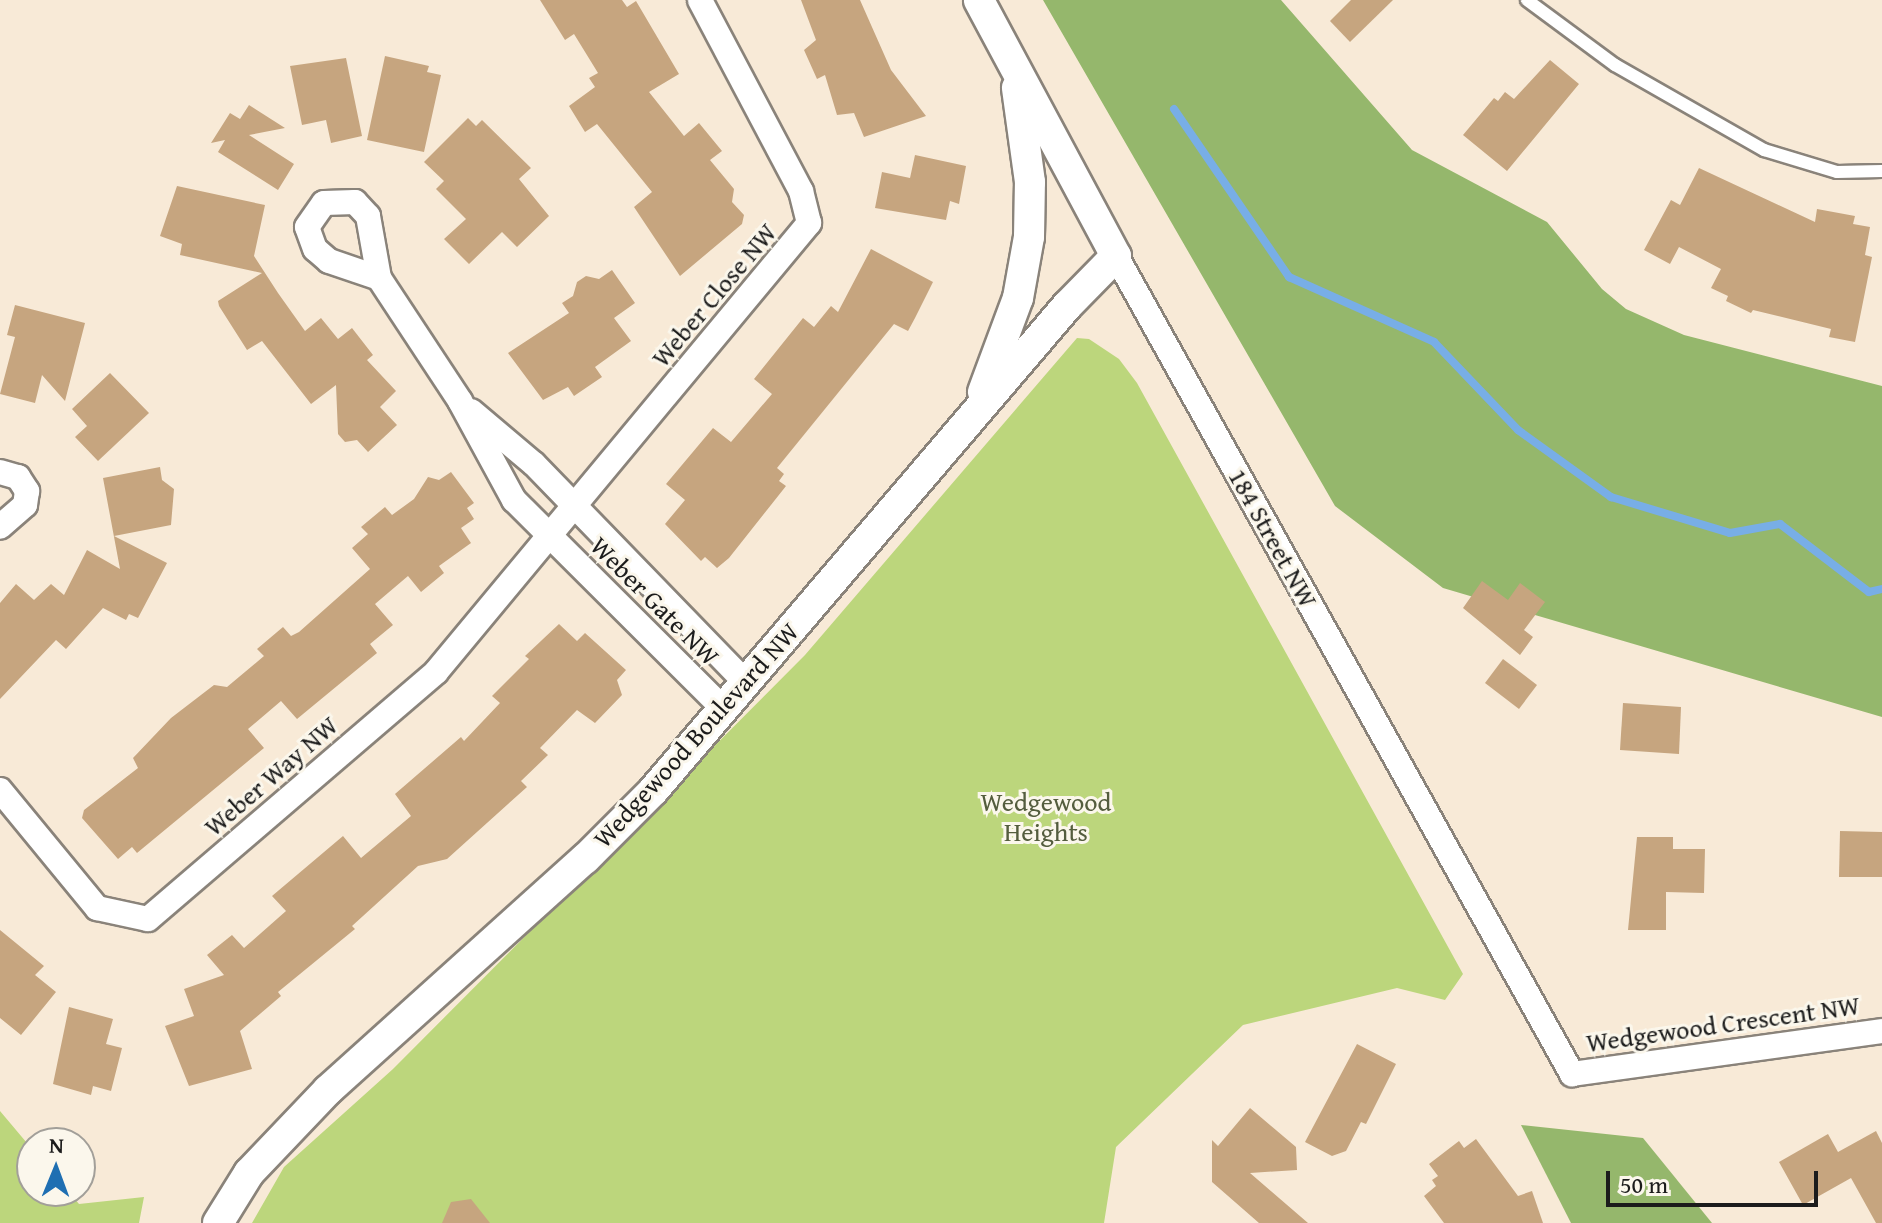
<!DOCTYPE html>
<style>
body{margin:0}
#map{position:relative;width:1882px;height:1223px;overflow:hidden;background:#f8ead7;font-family:"Gentium Book Plus",serif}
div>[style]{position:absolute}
.green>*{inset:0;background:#bcd67c}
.forest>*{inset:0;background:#95b76c}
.stream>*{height:8px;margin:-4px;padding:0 4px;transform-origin:4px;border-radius:4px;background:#78aee6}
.building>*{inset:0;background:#c6a57f}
.roads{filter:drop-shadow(2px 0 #8a837a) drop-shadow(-2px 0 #8a837a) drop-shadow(0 2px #8a837a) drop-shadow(0 -2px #8a837a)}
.service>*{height:12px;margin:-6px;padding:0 6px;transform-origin:6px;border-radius:6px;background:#fff}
.minor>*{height:24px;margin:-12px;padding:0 12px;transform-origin:12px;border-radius:12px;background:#fff}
.tertiary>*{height:30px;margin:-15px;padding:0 15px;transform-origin:15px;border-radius:15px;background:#fff}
span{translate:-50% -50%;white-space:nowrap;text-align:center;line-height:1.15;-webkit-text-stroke:6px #fbf7ec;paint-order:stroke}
.street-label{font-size:26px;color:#1c1c1c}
.park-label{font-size:26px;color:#545d3e}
.north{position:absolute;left:16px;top:1127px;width:80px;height:80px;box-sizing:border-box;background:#fbf7ec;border:2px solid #a29f99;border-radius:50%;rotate:1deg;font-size:22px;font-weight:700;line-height:32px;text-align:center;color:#1c1c1c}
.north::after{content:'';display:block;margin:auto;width:28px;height:36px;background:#1f6fb2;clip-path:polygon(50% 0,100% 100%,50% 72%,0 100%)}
.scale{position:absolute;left:1606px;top:1171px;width:212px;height:36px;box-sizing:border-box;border:4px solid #1c1c1c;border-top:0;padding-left:10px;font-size:24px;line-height:28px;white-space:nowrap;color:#1c1c1c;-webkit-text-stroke:6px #fbf7ec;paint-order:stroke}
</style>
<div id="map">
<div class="green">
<div style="clip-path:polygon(1077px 338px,1089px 339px,1119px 359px,1137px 383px,1463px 974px,1445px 1000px,1397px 988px,1243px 1025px,1116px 1147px,1104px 1223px,252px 1223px,284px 1167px,393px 1069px,805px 655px)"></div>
<div style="clip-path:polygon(0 1111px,32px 1149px,32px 1191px,68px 1191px,79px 1204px,144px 1197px,139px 1223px,0 1223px)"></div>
</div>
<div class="forest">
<div style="clip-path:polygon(1043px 0,1281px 0,1412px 150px,1547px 222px,1602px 289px,1626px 309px,1684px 335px,1882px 386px,1882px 717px,1443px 588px,1335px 506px)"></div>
<div style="clip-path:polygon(1521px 1125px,1643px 1138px,1712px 1223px,1571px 1223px)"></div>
</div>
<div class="stream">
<div style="left:1174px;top:109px;width:204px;rotate:55.6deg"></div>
<div style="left:1289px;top:277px;width:159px;rotate:24.1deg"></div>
<div style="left:1434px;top:342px;width:122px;rotate:46.3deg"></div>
<div style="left:1518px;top:430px;width:115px;rotate:35.8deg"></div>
<div style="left:1611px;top:497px;width:124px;rotate:16.8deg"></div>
<div style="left:1730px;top:533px;width:51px;rotate:-10.2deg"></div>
<div style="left:1780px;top:524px;width:112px;rotate:37.4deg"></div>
<div style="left:1869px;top:592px;width:13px;rotate:-13deg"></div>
</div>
<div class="building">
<div style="clip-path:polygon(540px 0,622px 0,627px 7px,636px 1px,679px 74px,649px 92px,684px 136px,699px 123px,722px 151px,710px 160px,734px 189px,732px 202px,744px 215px,742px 224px,680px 276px,634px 207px,652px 192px,597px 124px,585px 132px,569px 106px,595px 87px,589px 78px,598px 73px,574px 34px,565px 40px)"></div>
<div style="clip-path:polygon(801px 0,860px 0,891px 70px,926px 116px,864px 137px,854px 113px,837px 115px,825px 75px,817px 79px,804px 50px,816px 40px)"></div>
<div style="clip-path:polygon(1351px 0,1393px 0,1350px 42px,1330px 21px)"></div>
<div style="clip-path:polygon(385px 56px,429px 66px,427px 72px,441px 75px,424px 152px,367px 140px)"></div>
<div style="clip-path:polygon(346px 58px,362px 136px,331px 143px,326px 120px,302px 125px,290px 66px)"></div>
<div style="clip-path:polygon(1550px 60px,1579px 84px,1507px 171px,1463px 135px,1494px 98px,1498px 101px,1505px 92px,1514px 99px)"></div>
<div style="clip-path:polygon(249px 105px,285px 128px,249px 135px,294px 164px,278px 190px,218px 152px,225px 140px,211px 143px,230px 113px,240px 119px)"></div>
<div style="clip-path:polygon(468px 118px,476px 126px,482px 120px,531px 168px,519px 179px,549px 216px,517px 247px,502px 232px,469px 264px,444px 239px,466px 219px,436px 189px,444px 181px,424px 162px)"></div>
<div style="clip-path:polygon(915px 155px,966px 166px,959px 204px,950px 201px,946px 220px,875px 208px,882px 172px,910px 178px)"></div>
<div style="clip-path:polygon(1699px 168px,1815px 222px,1817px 209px,1855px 216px,1853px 224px,1870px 227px,1865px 255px,1872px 257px,1855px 342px,1829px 337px,1831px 329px,1753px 310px,1751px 313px,1726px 301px,1728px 296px,1711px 288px,1721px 269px,1679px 247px,1670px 264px,1644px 250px,1671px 200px,1680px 205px)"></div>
<div style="clip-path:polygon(177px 186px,265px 205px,254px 256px,278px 293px,305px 331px,321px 318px,338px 339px,352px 328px,373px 355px,367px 360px,396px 391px,380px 407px,397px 425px,368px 452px,357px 440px,345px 442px,338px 434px,336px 385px,311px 404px,262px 341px,247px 350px,219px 306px,218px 301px,262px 273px,180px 255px,182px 244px,160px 236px)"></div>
<div style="clip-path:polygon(871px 249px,933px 282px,915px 318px,908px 331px,894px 324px,777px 468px,784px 474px,779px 481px,786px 486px,729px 558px,717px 568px,705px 557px,701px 561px,665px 524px,685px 500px,666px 484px,713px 428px,731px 442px,772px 394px,754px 379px,803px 318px,814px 327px,831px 306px,838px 312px)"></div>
<div style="clip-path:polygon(612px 270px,635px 303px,614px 318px,631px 341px,595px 367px,602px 377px,574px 396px,568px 387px,543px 400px,508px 353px,569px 313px,562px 303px,573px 296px,577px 282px,586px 276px,599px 279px)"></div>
<div style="clip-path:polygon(15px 305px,85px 323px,65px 401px,42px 375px,35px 403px,0 394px,15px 337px,7px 335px)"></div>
<div style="clip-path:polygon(110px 373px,149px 413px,98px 461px,75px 437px,87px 426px,72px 409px)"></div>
<div style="clip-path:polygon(160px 467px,162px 480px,174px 489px,171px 525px,114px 536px,167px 563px,138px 618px,129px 614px,126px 620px,103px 608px,66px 649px,56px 640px,0 699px,0 603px,16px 584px,34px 600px,51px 584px,64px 595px,87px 550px,120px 569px,103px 478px)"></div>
<div style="clip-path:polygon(451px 472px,474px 503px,467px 508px,474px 519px,461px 528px,471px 543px,439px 566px,444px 573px,421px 592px,408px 576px,375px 604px,393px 625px,370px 644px,377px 653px,297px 719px,281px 701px,248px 729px,264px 748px,137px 853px,132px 847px,118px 859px,82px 818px,84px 810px,138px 768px,133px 758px,171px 718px,214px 685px,227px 687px,264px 656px,257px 649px,283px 627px,291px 636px,299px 632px,370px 569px,352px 548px,368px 534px,361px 527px,385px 507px,392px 515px,414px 499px,428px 477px,439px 480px)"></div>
<div style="clip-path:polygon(1482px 581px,1508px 600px,1520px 583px,1545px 602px,1524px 630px,1533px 637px,1520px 655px,1463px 608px)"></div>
<div style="clip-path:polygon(559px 624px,577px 641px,585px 633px,626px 670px,617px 680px,622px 695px,595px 723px,577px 710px,540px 748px,548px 755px,521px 781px,527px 787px,447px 859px,418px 866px,352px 926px,355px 929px,278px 992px,281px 996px,240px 1031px,252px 1069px,189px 1086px,165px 1026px,194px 1016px,184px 989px,224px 975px,207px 955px,232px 935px,244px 948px,286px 911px,272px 896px,343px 836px,361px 858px,411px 816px,395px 794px,461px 737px,464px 741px,500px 703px,492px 696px,529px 659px,525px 656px)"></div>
<div style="clip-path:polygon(1503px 659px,1537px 685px,1519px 709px,1485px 683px)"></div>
<div style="clip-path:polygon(1623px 703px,1681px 707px,1679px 754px,1620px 750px)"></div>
<div style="clip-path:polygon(1840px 831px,1882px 832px,1882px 877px,1839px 877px)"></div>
<div style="clip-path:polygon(1637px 837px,1673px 837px,1673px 849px,1705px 849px,1704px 893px,1666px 892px,1666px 930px,1628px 930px)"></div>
<div style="clip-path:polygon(0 930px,44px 966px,35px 975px,56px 992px,21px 1035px,0 1018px)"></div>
<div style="clip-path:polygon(69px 1007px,113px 1019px,106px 1044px,122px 1048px,111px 1091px,93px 1086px,91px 1095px,53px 1084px)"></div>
<div style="clip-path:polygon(1357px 1044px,1396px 1064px,1366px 1124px,1361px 1122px,1346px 1151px,1332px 1156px,1305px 1142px)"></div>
<div style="clip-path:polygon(1250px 1108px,1296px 1147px,1297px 1170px,1250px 1173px,1308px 1223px,1259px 1223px,1212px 1182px,1212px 1140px,1218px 1146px)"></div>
<div style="clip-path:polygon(1876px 1131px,1882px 1143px,1882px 1223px,1876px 1223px,1851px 1178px,1803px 1205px,1779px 1162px,1828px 1134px,1838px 1152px)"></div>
<div style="clip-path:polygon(1476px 1139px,1518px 1196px,1532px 1191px,1543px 1223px,1444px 1223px,1424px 1196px,1436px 1186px,1432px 1180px,1438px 1176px,1429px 1164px,1459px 1141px,1464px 1148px)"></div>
<div style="clip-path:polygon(471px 1199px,490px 1223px,442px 1223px,451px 1202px)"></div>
</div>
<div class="roads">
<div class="service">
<div style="left:1527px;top:0;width:109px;rotate:36.5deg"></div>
<div style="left:1615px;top:65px;width:172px;rotate:29.7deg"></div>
<div style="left:1764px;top:150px;width:76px;rotate:16.8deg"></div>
<div style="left:1837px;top:172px;width:45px;rotate:-1.3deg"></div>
</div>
<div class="minor">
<div style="left:1116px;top:256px;width:937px;rotate:60.86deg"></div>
<div style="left:1572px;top:1074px;width:313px;rotate:-7.9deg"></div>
<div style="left:379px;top:278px;width:53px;rotate:-161.2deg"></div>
<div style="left:329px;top:261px;width:18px;rotate:-139deg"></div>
<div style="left:315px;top:249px;width:23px;rotate:-110deg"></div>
<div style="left:307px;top:227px;width:29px;rotate:-55deg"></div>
<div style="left:324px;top:203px;width:31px;rotate:-2deg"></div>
<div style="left:355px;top:202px;width:19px;rotate:47deg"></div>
<div style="left:368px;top:216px;width:63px;rotate:79.9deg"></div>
<div style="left:379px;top:278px;width:147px;rotate:56.6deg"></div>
<div style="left:460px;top:401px;width:113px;rotate:61.4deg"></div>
<div style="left:514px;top:500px;width:295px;rotate:44.9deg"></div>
<div style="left:471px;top:411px;width:82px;rotate:40.1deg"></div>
<div style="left:534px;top:464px;width:303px;rotate:45.9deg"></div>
<div style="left:0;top:472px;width:19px;rotate:16deg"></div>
<div style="left:18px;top:477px;width:17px;rotate:57deg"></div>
<div style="left:27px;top:491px;width:14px;rotate:98deg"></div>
<div style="left:25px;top:505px;width:33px;rotate:139deg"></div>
<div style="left:0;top:790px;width:153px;rotate:50.6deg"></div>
<div style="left:97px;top:908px;width:52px;rotate:12.2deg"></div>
<div style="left:148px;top:919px;width:379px;rotate:-40.6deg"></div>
<div style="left:436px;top:672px;width:584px;rotate:-50.28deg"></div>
<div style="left:809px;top:223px;width:33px;rotate:-104deg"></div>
<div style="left:801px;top:191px;width:216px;rotate:-117.9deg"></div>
</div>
<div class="tertiary">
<div style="left:983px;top:392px;width:100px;rotate:-69.6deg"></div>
<div style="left:1018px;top:298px;width:62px;rotate:-79.8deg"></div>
<div style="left:1029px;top:237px;width:55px;rotate:-89deg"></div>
<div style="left:1030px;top:182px;width:95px;rotate:-97.9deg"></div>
<div style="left:218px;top:1223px;width:59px;rotate:-58.2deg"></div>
<div style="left:249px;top:1173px;width:115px;rotate:-46.4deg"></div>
<div style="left:328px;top:1090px;width:346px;rotate:-42deg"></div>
<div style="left:585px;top:859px;width:96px;rotate:-45deg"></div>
<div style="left:653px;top:791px;width:638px;rotate:-49.52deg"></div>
<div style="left:1067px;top:306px;width:70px;rotate:-45.6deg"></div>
<div style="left:1116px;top:256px;width:290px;rotate:-118.2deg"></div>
</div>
</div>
<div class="street-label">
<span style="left:714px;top:295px;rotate:-50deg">Weber Close NW</span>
<span style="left:1273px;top:538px;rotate:61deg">184 Street NW</span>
<span style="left:655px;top:601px;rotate:45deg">Weber Gate NW</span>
<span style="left:696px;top:735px;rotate:-48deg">Wedgewood Boulevard NW</span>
<span style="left:271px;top:776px;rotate:-41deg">Weber Way NW</span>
<span style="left:1723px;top:1024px;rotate:-8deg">Wedgewood Crescent NW</span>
</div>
<div class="park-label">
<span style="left:1046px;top:817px">Wedgewood<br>Heights</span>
</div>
<div class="north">N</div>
<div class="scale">50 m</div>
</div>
